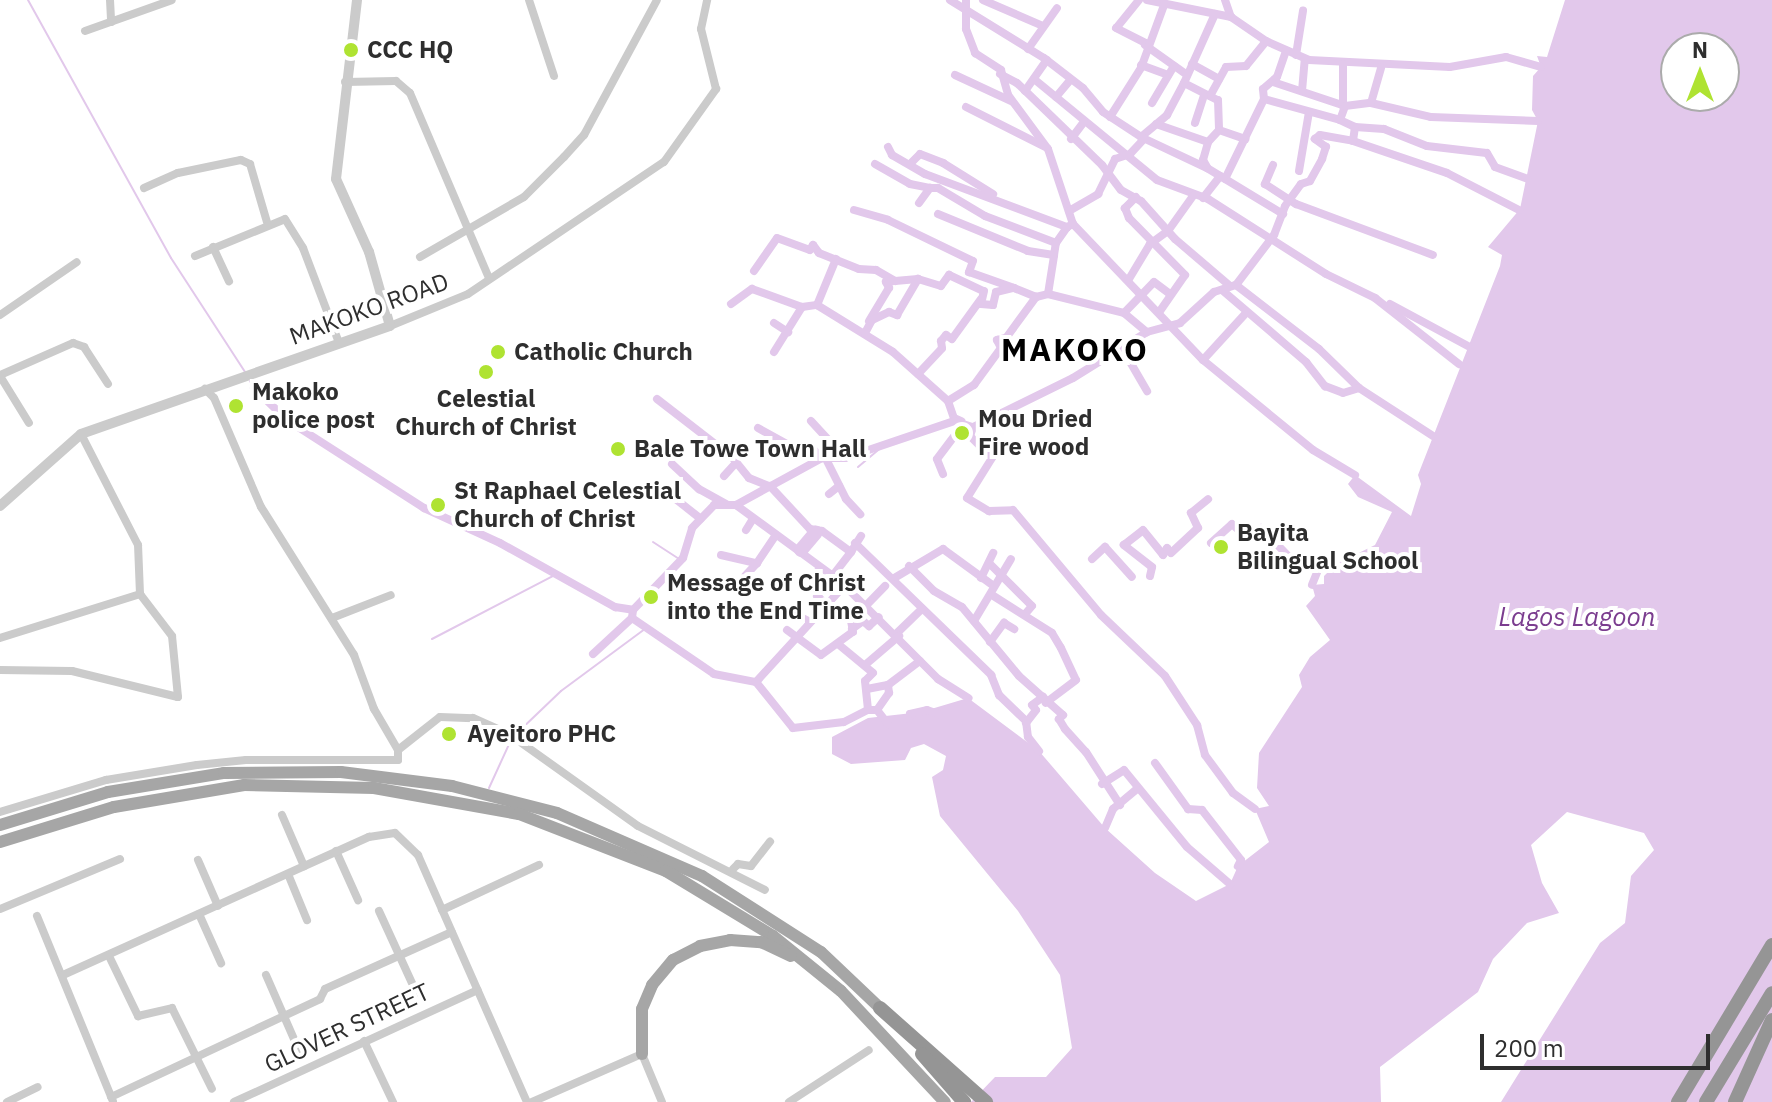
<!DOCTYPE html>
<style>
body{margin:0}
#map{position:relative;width:1772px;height:1102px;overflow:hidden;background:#fff;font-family:"IBM Plex Sans",sans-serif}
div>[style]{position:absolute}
.water>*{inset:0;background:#e2c8eb}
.stream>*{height:2px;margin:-1px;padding:0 1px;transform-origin:1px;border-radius:1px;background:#e2c8eb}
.canal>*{height:8px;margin:-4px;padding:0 4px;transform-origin:4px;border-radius:4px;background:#e2c8eb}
.river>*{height:14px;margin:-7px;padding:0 7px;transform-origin:7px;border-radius:7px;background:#e2c8eb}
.minor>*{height:8px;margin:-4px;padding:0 4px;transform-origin:4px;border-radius:4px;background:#cbcbcb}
.tertiary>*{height:10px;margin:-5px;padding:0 5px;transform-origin:5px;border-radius:5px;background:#cbcbcb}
.primary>*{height:12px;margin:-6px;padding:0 6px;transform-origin:6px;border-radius:6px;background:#a6a6a6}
.motorway>*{height:14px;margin:-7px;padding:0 7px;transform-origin:7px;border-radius:7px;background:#959595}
.dots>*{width:22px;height:22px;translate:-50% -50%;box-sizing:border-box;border:4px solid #fff;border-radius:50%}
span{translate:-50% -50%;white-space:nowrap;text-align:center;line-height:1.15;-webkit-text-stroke:8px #fff;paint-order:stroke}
.poi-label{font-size:24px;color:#2e2e2e;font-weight:700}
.left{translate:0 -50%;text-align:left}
.street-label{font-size:24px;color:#2e2e2e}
.water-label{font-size:26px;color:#7b3d8f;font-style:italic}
.district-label{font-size:32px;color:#000;font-weight:700;letter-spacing:2px}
.north{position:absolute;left:1660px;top:32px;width:80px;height:80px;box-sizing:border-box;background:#fff;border:2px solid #ababab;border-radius:50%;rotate:0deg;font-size:22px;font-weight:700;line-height:32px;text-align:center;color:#2e2e2e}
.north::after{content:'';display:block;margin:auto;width:28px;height:36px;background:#afe332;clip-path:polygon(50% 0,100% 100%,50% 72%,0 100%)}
.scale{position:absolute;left:1480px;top:1034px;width:230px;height:36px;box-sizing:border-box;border:4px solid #2e2e2e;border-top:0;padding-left:10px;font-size:24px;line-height:28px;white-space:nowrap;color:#2e2e2e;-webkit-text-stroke:6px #fff;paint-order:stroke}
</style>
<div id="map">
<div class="water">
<div style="clip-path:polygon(evenodd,1565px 0,1772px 0,1772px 1102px,1501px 1102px,1600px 943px,1625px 923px,1631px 876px,1654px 850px,1644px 833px,1567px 812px,1531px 845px,1542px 883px,1559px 913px,1527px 923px,1493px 959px,1478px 992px,1380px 1067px,1381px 1102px,971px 1102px,995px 1077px,1046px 1077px,1072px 1048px,1060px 975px,1018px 911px,940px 816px,932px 777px,943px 770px,946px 756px,924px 744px,911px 748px,905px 760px,851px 764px,832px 754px,832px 737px,868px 718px,921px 712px,968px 698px,1039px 751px,1105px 828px,1155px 873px,1196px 901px,1230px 884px,1238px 866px,1269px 842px,1255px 809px,1269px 806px,1257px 788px,1259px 753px,1302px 687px,1299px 675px,1310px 657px,1330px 640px,1306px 606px,1315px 596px,1312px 585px,1324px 584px,1324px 576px,1336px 564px,1375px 545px,1392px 512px,1358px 497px,1348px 484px,1355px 475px,1411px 516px,1421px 484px,1418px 475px,1500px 266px,1502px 255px,1488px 247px,1520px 209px,1538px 121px,1532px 110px,1533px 76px,1541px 67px,1537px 56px,1547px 57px,1565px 0,1676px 48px,1724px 48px,1724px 96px,1676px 96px,1676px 48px)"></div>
</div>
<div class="stream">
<div style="left:28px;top:0;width:295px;rotate:61deg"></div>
<div style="left:171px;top:258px;width:136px;rotate:57deg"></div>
<div style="left:250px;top:381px;width:8px;rotate:60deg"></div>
<div style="left:858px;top:467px;width:31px;rotate:-40deg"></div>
<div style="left:653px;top:542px;width:33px;rotate:33deg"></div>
<div style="left:432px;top:639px;width:141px;rotate:-27.5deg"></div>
<div style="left:515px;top:735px;width:64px;rotate:-43.7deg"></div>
<div style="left:561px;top:691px;width:106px;rotate:-36.5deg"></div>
<div style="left:489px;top:788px;width:53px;rotate:-65.4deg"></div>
</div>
<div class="canal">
<div style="left:950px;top:0;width:110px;rotate:31.7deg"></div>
<div style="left:1044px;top:58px;width:49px;rotate:37.6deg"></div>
<div style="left:1083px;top:88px;width:31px;rotate:50deg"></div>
<div style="left:1103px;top:112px;width:45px;rotate:33.3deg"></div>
<div style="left:1141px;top:137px;width:34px;rotate:-40deg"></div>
<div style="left:1167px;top:115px;width:36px;rotate:-62deg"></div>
<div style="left:966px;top:0;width:29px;rotate:90deg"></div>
<div style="left:966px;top:29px;width:26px;rotate:69deg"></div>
<div style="left:975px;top:53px;width:31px;rotate:33deg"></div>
<div style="left:1001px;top:70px;width:26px;rotate:74deg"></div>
<div style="left:1008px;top:95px;width:67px;rotate:53.5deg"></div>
<div style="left:1048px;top:149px;width:79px;rotate:71.6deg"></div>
<div style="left:1073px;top:224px;width:188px;rotate:46.3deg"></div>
<div style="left:1203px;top:360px;width:142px;rotate:39.3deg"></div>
<div style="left:1313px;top:450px;width:49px;rotate:30.8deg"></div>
<div style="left:983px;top:0;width:65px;rotate:23.4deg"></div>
<div style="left:1139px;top:0;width:36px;rotate:129deg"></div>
<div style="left:1116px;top:28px;width:34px;rotate:27deg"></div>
<div style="left:1147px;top:0;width:86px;rotate:11.4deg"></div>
<div style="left:1225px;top:0;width:18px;rotate:71deg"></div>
<div style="left:1231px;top:17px;width:42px;rotate:34.4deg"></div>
<div style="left:1266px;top:41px;width:47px;rotate:23.8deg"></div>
<div style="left:1309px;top:60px;width:141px;rotate:2.8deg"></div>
<div style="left:1450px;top:67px;width:57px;rotate:-10.1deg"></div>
<div style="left:1506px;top:57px;width:36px;rotate:16deg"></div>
<div style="left:1215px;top:14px;width:76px;rotate:114.2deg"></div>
<div style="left:1184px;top:83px;width:38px;rotate:27deg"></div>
<div style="left:1218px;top:100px;width:30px;rotate:88deg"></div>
<div style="left:1145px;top:45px;width:50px;rotate:35.3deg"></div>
<div style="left:1028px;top:49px;width:50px;rotate:-54.7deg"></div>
<div style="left:1296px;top:55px;width:45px;rotate:-81deg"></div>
<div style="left:1192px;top:64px;width:31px;rotate:29deg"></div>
<div style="left:1343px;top:64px;width:42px;rotate:90deg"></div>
<div style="left:1141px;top:65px;width:29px;rotate:20deg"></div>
<div style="left:1000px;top:74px;width:19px;rotate:28deg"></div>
<div style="left:1017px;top:83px;width:118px;rotate:44deg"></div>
<div style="left:1102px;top:165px;width:31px;rotate:53deg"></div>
<div style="left:1121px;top:190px;width:23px;rotate:29deg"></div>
<div style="left:1141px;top:201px;width:51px;rotate:48.2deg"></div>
<div style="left:1175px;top:239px;width:72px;rotate:40.5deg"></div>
<div style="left:955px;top:75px;width:62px;rotate:24.9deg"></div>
<div style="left:1034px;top:79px;width:159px;rotate:39.4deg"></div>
<div style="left:1157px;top:180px;width:54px;rotate:20.4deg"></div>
<div style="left:1208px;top:199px;width:140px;rotate:32.4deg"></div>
<div style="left:1326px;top:274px;width:55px;rotate:26.1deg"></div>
<div style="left:1375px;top:298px;width:107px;rotate:38.2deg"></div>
<div style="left:1273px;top:82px;width:76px;rotate:18.4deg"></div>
<div style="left:1025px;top:91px;width:38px;rotate:-55deg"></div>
<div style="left:1302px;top:91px;width:32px;rotate:-85deg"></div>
<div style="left:1210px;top:96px;width:33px;rotate:-61deg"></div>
<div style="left:1226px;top:67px;width:20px;rotate:-3deg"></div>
<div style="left:1246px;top:66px;width:32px;rotate:-51deg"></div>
<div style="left:1056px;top:97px;width:23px;rotate:-50deg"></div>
<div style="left:1264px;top:99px;width:10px;rotate:-96deg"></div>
<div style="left:1263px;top:89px;width:18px;rotate:-41deg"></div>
<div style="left:1277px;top:77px;width:28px;rotate:-71deg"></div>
<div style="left:1152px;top:103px;width:43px;rotate:-59.3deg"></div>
<div style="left:1371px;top:103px;width:62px;rotate:13.1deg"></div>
<div style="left:1431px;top:117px;width:107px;rotate:2.1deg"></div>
<div style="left:966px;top:107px;width:91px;rotate:26.8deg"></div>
<div style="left:1110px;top:117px;width:58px;rotate:-57.7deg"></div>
<div style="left:1141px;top:68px;width:67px;rotate:-69.9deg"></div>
<div style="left:1195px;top:123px;width:28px;rotate:-72deg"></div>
<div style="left:1156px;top:124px;width:55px;rotate:19.1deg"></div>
<div style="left:1208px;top:142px;width:16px;rotate:-47deg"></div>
<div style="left:1219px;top:130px;width:28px;rotate:19deg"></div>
<div style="left:1355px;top:127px;width:29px;rotate:4deg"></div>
<div style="left:1384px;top:129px;width:46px;rotate:21.6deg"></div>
<div style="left:1427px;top:146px;width:60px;rotate:6.7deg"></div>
<div style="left:1487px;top:153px;width:16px;rotate:60deg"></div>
<div style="left:1495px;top:167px;width:35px;rotate:20deg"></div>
<div style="left:1141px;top:137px;width:73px;rotate:25.2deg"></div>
<div style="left:1207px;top:168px;width:89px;rotate:31.2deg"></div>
<div style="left:1071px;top:139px;width:21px;rotate:-53deg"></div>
<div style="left:1353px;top:141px;width:99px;rotate:18.8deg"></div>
<div style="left:1447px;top:173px;width:81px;rotate:27.2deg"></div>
<div style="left:888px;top:147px;width:9px;rotate:63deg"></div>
<div style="left:892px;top:155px;width:38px;rotate:30deg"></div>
<div style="left:925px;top:174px;width:152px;rotate:20.5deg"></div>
<div style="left:1067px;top:227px;width:7px;rotate:-27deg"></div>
<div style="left:912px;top:162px;width:11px;rotate:-45deg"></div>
<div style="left:920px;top:154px;width:25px;rotate:21deg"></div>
<div style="left:943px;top:163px;width:59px;rotate:31.8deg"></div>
<div style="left:875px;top:164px;width:40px;rotate:29.7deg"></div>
<div style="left:910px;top:184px;width:20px;rotate:11deg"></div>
<div style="left:1273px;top:165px;width:21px;rotate:113deg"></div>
<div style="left:1265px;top:184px;width:37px;rotate:33deg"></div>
<div style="left:1296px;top:204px;width:146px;rotate:20.4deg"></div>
<div style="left:1207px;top:167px;width:8px;rotate:-120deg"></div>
<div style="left:1203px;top:160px;width:19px;rotate:-74deg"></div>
<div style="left:1299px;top:171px;width:60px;rotate:-80.4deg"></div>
<div style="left:1225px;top:179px;width:89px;rotate:-64deg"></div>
<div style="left:1264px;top:99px;width:79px;rotate:15.4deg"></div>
<div style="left:1136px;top:197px;width:16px;rotate:135deg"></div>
<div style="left:1125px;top:208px;width:11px;rotate:68deg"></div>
<div style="left:1129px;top:218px;width:80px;rotate:45.5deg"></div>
<div style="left:1185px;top:275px;width:44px;rotate:124.8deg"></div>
<div style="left:1203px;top:198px;width:28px;rotate:-52deg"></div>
<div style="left:919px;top:203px;width:19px;rotate:-54deg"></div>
<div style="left:930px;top:188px;width:8px"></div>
<div style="left:938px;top:188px;width:55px;rotate:30.8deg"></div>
<div style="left:985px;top:216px;width:76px;rotate:20.8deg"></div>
<div style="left:1056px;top:243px;width:19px;rotate:-55deg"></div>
<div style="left:854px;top:210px;width:35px;rotate:16deg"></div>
<div style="left:888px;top:220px;width:94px;rotate:25.8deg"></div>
<div style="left:973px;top:261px;width:12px;rotate:110deg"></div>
<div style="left:969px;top:272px;width:48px;rotate:19.6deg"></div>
<div style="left:1069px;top:211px;width:34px;rotate:-30deg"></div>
<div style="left:1098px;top:194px;width:39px;rotate:-64deg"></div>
<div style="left:1115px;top:159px;width:16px;rotate:-18deg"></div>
<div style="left:1130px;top:154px;width:21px;rotate:-47deg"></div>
<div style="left:938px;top:214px;width:97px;rotate:22.3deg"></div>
<div style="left:1028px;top:251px;width:26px;rotate:9deg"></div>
<div style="left:1054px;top:255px;width:12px;rotate:-81deg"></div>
<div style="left:836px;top:259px;width:50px;rotate:112.4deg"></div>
<div style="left:817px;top:305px;width:89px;rotate:31.7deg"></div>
<div style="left:893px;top:352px;width:74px;rotate:41.7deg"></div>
<div style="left:948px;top:401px;width:18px;rotate:71deg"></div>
<div style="left:954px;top:418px;width:8px;rotate:23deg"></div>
<div style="left:754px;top:271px;width:40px;rotate:-55.1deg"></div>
<div style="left:777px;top:238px;width:35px;rotate:20deg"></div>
<div style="left:810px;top:250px;width:6px;rotate:-59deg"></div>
<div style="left:813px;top:245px;width:10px;rotate:53deg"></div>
<div style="left:819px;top:253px;width:43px;rotate:21.8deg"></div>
<div style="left:859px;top:269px;width:17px;rotate:3deg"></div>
<div style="left:876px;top:270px;width:22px;rotate:30deg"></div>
<div style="left:895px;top:281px;width:23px;rotate:-5deg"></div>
<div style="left:918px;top:279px;width:24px;rotate:17deg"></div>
<div style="left:941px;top:286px;width:14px;rotate:-54deg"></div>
<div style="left:949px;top:275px;width:38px;rotate:25deg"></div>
<div style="left:984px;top:291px;width:13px;rotate:103deg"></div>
<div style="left:981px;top:304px;width:12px;rotate:5deg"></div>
<div style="left:993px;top:305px;width:13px;rotate:-77deg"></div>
<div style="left:996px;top:292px;width:18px;rotate:-13deg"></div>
<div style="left:1014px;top:288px;width:24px;rotate:22deg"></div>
<div style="left:1036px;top:297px;width:12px;rotate:-14deg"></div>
<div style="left:1048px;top:294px;width:78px;rotate:14deg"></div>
<div style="left:1124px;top:313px;width:30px;rotate:40deg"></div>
<div style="left:1129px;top:279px;width:41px;rotate:-59deg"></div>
<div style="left:1150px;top:244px;width:22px;rotate:-36deg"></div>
<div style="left:1168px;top:231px;width:43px;rotate:-54.5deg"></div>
<div style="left:1236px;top:285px;width:105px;rotate:37.6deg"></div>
<div style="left:1319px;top:349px;width:56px;rotate:44.3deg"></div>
<div style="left:1359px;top:388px;width:88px;rotate:33deg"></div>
<div style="left:1222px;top:290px;width:111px;rotate:40.6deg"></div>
<div style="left:1306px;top:362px;width:31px;rotate:52deg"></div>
<div style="left:1325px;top:386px;width:19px;rotate:21deg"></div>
<div style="left:1343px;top:393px;width:17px;rotate:-17deg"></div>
<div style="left:1048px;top:294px;width:39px;rotate:-81deg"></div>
<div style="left:731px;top:304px;width:26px;rotate:-36deg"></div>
<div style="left:752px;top:289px;width:53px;rotate:19.8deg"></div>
<div style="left:802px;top:307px;width:15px;rotate:-8deg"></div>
<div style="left:1390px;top:304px;width:89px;rotate:28.3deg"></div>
<div style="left:1124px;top:313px;width:43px;rotate:-45.9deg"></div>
<div style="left:1154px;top:282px;width:20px;rotate:37deg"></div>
<div style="left:869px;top:321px;width:39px;rotate:-59deg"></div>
<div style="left:889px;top:288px;width:7px;rotate:-117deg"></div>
<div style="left:886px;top:282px;width:8px;rotate:-7deg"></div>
<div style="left:774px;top:323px;width:17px;rotate:33deg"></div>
<div style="left:865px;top:333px;width:15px;rotate:-62deg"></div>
<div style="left:872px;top:320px;width:19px;rotate:-25deg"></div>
<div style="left:889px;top:312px;width:9px;rotate:21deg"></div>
<div style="left:897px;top:315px;width:42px;rotate:-59.7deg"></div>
<div style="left:1122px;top:348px;width:50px;rotate:59.8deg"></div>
<div style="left:774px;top:352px;width:53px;rotate:-58.1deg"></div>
<div style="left:1203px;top:360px;width:62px;rotate:-47.6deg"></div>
<div style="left:918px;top:374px;width:35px;rotate:-47deg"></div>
<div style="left:942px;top:348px;width:7px;rotate:-98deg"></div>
<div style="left:941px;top:341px;width:8px;rotate:-50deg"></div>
<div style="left:946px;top:335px;width:7px;rotate:34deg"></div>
<div style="left:952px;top:339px;width:49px;rotate:-54.1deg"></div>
<div style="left:254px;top:388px;width:46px;rotate:44.1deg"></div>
<div style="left:287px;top:420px;width:163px;rotate:32.7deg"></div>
<div style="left:424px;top:508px;width:84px;rotate:24.7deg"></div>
<div style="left:500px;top:543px;width:132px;rotate:29.1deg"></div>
<div style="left:615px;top:607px;width:18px;rotate:9deg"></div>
<div style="left:633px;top:610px;width:8px;rotate:97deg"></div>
<div style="left:632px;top:618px;width:99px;rotate:34.3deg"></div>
<div style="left:714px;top:674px;width:43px;rotate:10.8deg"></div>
<div style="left:756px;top:682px;width:59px;rotate:51.2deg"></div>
<div style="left:793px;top:728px;width:51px;rotate:-6.7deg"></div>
<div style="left:844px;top:722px;width:27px;rotate:-27deg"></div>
<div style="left:868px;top:710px;width:9px"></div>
<div style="left:877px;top:710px;width:18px;rotate:52deg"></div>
<div style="left:657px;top:399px;width:95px;rotate:37.7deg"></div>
<div style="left:732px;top:457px;width:27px;rotate:51deg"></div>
<div style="left:749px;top:478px;width:22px;rotate:22deg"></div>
<div style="left:948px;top:401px;width:31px;rotate:-32deg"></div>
<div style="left:974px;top:385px;width:46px;rotate:-53.9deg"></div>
<div style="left:1001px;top:348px;width:9px;rotate:-117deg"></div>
<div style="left:997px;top:340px;width:9px;rotate:-13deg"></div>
<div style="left:1006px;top:338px;width:51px;rotate:-53.8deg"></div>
<div style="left:811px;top:421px;width:50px;rotate:47.4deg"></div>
<div style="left:973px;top:427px;width:9px;rotate:108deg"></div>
<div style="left:970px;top:436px;width:31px;rotate:45deg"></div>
<div style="left:992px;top:458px;width:47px;rotate:122deg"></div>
<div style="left:967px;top:498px;width:26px;rotate:31deg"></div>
<div style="left:989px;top:511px;width:24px;rotate:-2deg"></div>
<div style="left:1013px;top:510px;width:137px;rotate:50deg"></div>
<div style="left:1101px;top:615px;width:88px;rotate:43.6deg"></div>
<div style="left:1165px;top:676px;width:59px;rotate:56.9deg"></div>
<div style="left:1197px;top:725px;width:31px;rotate:75deg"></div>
<div style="left:1205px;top:755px;width:47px;rotate:53.6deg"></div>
<div style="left:1233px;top:793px;width:27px;rotate:36deg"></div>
<div style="left:758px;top:428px;width:33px;rotate:29deg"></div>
<div style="left:787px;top:444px;width:26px;rotate:11deg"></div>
<div style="left:813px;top:449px;width:13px;rotate:45deg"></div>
<div style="left:825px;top:457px;width:47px;rotate:63.4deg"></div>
<div style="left:846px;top:499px;width:21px;rotate:47deg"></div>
<div style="left:672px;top:464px;width:37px;rotate:43deg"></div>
<div style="left:699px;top:489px;width:31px;rotate:29deg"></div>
<div style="left:943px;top:474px;width:16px;rotate:-112deg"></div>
<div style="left:937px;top:459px;width:31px;rotate:-53deg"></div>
<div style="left:956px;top:434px;width:17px;rotate:-24deg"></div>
<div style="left:724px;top:476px;width:15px;rotate:-48deg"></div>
<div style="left:770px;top:486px;width:59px;rotate:47.1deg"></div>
<div style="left:810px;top:529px;width:12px;rotate:9deg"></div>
<div style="left:822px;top:531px;width:36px;rotate:36deg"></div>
<div style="left:851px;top:552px;width:19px;rotate:-58deg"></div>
<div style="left:663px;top:489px;width:48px;rotate:38.3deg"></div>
<div style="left:829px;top:494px;width:13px;rotate:-39deg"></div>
<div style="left:736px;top:505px;width:129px;rotate:36.2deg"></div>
<div style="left:840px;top:581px;width:139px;rotate:45deg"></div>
<div style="left:938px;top:679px;width:36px;rotate:32deg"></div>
<div style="left:746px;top:530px;width:13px;rotate:-58deg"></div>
<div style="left:855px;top:543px;width:190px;rotate:44.1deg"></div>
<div style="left:991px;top:675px;width:22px;rotate:68deg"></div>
<div style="left:999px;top:695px;width:37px;rotate:44deg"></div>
<div style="left:1026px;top:721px;width:16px;rotate:83deg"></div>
<div style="left:1028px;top:737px;width:18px;rotate:52deg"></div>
<div style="left:1211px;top:543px;width:28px;rotate:-42deg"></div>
<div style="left:1232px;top:524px;width:15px;rotate:42deg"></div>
<div style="left:1243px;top:534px;width:19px;rotate:-18deg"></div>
<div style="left:1261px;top:528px;width:53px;rotate:45.8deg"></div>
<div style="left:1298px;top:566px;width:20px;rotate:11deg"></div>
<div style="left:1318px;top:570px;width:16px;rotate:112deg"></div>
<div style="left:721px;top:555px;width:37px;rotate:13deg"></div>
<div style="left:757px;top:563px;width:34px;rotate:-56deg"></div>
<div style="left:1092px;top:559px;width:18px;rotate:-43deg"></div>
<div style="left:1105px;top:547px;width:40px;rotate:48deg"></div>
<div style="left:990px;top:564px;width:59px;rotate:45deg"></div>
<div style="left:1032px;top:606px;width:11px;rotate:131deg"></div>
<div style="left:909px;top:566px;width:35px;rotate:45deg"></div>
<div style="left:934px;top:591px;width:32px;rotate:30deg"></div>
<div style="left:962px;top:607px;width:89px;rotate:50.4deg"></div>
<div style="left:1019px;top:676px;width:59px;rotate:41.6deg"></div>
<div style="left:1063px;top:715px;width:6px;rotate:135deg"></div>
<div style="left:1059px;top:719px;width:12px;rotate:59deg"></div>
<div style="left:1065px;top:729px;width:31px;rotate:48deg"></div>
<div style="left:1086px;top:752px;width:63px;rotate:57.3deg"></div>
<div style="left:745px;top:576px;width:18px;rotate:-47deg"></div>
<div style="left:1150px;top:576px;width:9px;rotate:-77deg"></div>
<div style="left:1152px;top:567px;width:36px;rotate:-142deg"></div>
<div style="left:1124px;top:545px;width:24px;rotate:-38deg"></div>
<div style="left:1143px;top:530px;width:32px;rotate:51deg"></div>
<div style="left:1163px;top:555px;width:8px;rotate:-60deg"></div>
<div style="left:1167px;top:548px;width:6px;rotate:51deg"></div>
<div style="left:1171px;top:553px;width:37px;rotate:-43deg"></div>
<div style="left:1198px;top:528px;width:17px;rotate:-115deg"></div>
<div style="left:1191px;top:513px;width:22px;rotate:-39deg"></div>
<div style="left:896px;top:577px;width:55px;rotate:-30.8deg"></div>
<div style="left:943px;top:549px;width:59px;rotate:36.1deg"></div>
<div style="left:981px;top:578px;width:28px;rotate:-64deg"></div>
<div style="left:801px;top:588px;width:25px;rotate:-45deg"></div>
<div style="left:992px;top:595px;width:71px;rotate:32.3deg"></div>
<div style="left:1052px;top:633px;width:17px;rotate:59deg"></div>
<div style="left:1061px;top:648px;width:35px;rotate:65deg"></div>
<div style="left:1076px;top:680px;width:38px;rotate:143deg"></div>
<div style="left:827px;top:605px;width:13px;rotate:-138deg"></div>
<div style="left:817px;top:596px;width:56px;rotate:-52.3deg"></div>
<div style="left:785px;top:609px;width:28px;rotate:27deg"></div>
<div style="left:633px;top:610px;width:72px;rotate:-46.1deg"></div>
<div style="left:683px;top:558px;width:31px;rotate:-73deg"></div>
<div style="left:692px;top:528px;width:32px;rotate:-46deg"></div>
<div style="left:714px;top:505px;width:22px"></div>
<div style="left:736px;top:505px;width:98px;rotate:-28.7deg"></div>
<div style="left:822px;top:458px;width:23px"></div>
<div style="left:845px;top:458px;width:115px;rotate:-18.7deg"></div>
<div style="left:954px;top:421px;width:20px;rotate:18deg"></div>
<div style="left:973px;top:427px;width:111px;rotate:-26.1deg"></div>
<div style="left:1073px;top:378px;width:87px;rotate:-31.9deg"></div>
<div style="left:1147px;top:332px;width:34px;rotate:-15deg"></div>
<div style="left:1180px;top:323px;width:46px;rotate:-42.4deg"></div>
<div style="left:1214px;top:292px;width:23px;rotate:-18deg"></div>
<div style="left:1236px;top:285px;width:63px;rotate:-52.8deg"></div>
<div style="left:1274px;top:235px;width:31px;rotate:-69deg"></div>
<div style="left:1285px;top:206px;width:27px;rotate:-54deg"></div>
<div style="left:1301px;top:184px;width:9px;rotate:-18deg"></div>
<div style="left:1310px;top:181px;width:25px;rotate:-61deg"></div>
<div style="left:1322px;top:159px;width:13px;rotate:-72deg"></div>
<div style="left:1326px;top:147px;width:14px;rotate:-144deg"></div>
<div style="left:1315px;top:139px;width:6px;rotate:-39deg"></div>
<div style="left:1320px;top:135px;width:34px;rotate:10deg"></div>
<div style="left:1353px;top:141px;width:14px;rotate:-82deg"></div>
<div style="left:1355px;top:127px;width:17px;rotate:-155deg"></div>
<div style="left:1340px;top:120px;width:15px;rotate:-70deg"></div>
<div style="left:1345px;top:106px;width:26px;rotate:-7deg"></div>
<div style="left:1371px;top:103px;width:37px;rotate:-74deg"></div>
<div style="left:974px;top:621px;width:72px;rotate:-59.2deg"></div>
<div style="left:852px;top:629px;width:14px;rotate:-36deg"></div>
<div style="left:863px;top:621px;width:8px;rotate:40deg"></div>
<div style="left:869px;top:626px;width:13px;rotate:-42deg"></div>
<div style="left:787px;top:630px;width:42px;rotate:36.3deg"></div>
<div style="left:821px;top:655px;width:39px;rotate:-36deg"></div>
<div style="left:853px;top:632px;width:11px;rotate:-100deg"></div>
<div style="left:851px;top:621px;width:49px;rotate:-45.8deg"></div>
<div style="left:897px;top:633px;width:35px;rotate:-44deg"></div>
<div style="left:990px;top:642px;width:24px;rotate:-54deg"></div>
<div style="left:1004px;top:623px;width:12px;rotate:31deg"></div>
<div style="left:838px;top:644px;width:45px;rotate:39.6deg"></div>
<div style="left:873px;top:673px;width:11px;rotate:135deg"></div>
<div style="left:865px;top:681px;width:29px;rotate:84deg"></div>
<div style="left:593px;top:654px;width:53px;rotate:-42.7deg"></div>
<div style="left:865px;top:665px;width:45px;rotate:-40.5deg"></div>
<div style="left:756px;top:682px;width:130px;rotate:-47.5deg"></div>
<div style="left:867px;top:689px;width:21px;rotate:-11deg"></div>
<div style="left:877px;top:710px;width:21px;rotate:-55deg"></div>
<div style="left:889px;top:693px;width:8px;rotate:-97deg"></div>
<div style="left:888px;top:685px;width:40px;rotate:-37deg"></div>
<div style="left:909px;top:719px;width:5px;rotate:-79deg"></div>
<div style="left:910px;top:714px;width:17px;rotate:-13deg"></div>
<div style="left:927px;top:710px;width:12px;rotate:20deg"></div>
<div style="left:1026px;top:723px;width:16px;rotate:-52deg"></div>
<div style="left:1036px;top:710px;width:6px;rotate:-129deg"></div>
<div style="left:1032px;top:705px;width:14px;rotate:-36deg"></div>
<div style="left:1155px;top:763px;width:57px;rotate:54.3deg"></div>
<div style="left:1188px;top:809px;width:14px;rotate:4deg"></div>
<div style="left:1202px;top:810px;width:63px;rotate:52deg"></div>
<div style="left:1241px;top:860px;width:7px;rotate:117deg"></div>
<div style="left:1102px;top:784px;width:26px;rotate:-32deg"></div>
<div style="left:1124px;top:770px;width:99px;rotate:50.7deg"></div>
<div style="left:1187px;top:847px;width:57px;rotate:40.7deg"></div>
<div style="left:1105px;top:828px;width:21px;rotate:-67deg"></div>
<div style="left:1113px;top:809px;width:31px;rotate:-40deg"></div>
</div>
<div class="river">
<div style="left:801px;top:550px;width:23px;rotate:-50deg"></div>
</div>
<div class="minor">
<div style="left:110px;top:0;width:22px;rotate:87deg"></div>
<div style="left:529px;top:0;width:80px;rotate:71.8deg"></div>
<div style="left:85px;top:31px;width:92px;rotate:-19.6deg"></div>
<div style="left:345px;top:82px;width:51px;rotate:-1.1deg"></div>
<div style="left:396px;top:81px;width:18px;rotate:41deg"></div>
<div style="left:410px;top:93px;width:199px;rotate:66.9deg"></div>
<div style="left:144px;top:188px;width:37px;rotate:-24deg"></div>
<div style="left:178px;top:173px;width:64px;rotate:-11.7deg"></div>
<div style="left:241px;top:160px;width:10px;rotate:24deg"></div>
<div style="left:250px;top:164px;width:60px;rotate:73.7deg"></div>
<div style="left:213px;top:247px;width:38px;rotate:65deg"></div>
<div style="left:195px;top:256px;width:97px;rotate:-22.3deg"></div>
<div style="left:285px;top:219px;width:34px;rotate:58deg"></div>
<div style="left:303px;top:248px;width:102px;rotate:69.2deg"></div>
<div style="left:420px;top:257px;width:120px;rotate:-30deg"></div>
<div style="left:524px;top:197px;width:57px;rotate:-45deg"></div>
<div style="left:564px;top:157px;width:30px;rotate:-48deg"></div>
<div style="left:584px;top:135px;width:153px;rotate:-61.6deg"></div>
<div style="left:0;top:315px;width:93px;rotate:-34.5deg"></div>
<div style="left:390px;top:326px;width:84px;rotate:-22.3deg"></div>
<div style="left:468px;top:294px;width:236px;rotate:-34deg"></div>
<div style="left:664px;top:162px;width:90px;rotate:-54.5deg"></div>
<div style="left:716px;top:89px;width:62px;rotate:-104deg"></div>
<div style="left:701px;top:29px;width:30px;rotate:-78deg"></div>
<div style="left:0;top:375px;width:80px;rotate:-23.7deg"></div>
<div style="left:73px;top:343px;width:12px;rotate:20deg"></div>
<div style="left:84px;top:347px;width:44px;rotate:57deg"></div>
<div style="left:0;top:376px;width:55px;rotate:58.3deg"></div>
<div style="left:332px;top:618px;width:63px;rotate:-21.3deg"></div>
<div style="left:0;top:638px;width:147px;rotate:-17.4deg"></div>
<div style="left:0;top:670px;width:72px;rotate:0.8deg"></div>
<div style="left:72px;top:671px;width:109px;rotate:13.8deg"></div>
<div style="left:178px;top:697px;width:61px;rotate:-95.6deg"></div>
<div style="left:172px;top:636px;width:53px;rotate:-127.3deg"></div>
<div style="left:140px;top:594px;width:49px;rotate:-92.3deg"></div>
<div style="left:138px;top:545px;width:125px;rotate:-117.2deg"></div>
<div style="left:398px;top:750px;width:53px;rotate:-38.2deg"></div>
<div style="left:440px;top:717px;width:33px;rotate:2deg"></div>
<div style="left:473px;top:718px;width:39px;rotate:24deg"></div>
<div style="left:509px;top:734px;width:158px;rotate:35.5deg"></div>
<div style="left:638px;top:826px;width:142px;rotate:26.7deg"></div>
<div style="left:0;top:812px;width:111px;rotate:-16.8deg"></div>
<div style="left:106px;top:780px;width:92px;rotate:-9.4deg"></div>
<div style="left:197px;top:765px;width:49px;rotate:-5.8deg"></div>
<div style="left:246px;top:760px;width:152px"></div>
<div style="left:398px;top:760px;width:10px;rotate:-90deg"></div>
<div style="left:398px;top:750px;width:48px;rotate:-120.3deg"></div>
<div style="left:374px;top:709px;width:58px;rotate:-110.3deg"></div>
<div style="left:354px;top:655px;width:175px;rotate:-122.1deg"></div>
<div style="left:261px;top:507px;width:119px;rotate:-113.3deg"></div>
<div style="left:214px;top:398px;width:13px;rotate:-135deg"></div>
<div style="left:282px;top:815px;width:56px;rotate:66.7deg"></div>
<div style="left:336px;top:851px;width:54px;rotate:65.8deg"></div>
<div style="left:198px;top:860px;width:50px;rotate:66.5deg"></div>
<div style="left:733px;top:869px;width:7px;rotate:-45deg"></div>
<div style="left:738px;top:864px;width:13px;rotate:9deg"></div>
<div style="left:751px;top:866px;width:31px;rotate:-52deg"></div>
<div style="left:288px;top:874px;width:50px;rotate:67.6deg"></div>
<div style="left:0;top:909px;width:130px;rotate:-22.6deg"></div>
<div style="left:442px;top:910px;width:107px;rotate:-24.9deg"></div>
<div style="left:379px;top:911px;width:91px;rotate:65.4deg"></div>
<div style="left:199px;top:914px;width:54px;rotate:65.8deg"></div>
<div style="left:37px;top:916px;width:200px;rotate:67.7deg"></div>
<div style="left:109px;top:956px;width:67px;rotate:64.2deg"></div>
<div style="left:138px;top:1016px;width:35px;rotate:-13deg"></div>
<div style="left:172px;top:1008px;width:90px;rotate:63.7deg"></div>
<div style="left:63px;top:975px;width:336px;rotate:-24.3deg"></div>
<div style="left:369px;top:837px;width:26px;rotate:-9deg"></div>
<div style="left:395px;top:833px;width:32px;rotate:44deg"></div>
<div style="left:418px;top:855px;width:270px;rotate:66.2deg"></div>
<div style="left:266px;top:975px;width:85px;rotate:66.4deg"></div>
<div style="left:364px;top:1041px;width:68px;rotate:64.6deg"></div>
<div style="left:111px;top:1097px;width:231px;rotate:-25.1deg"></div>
<div style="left:320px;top:999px;width:11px;rotate:-63deg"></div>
<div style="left:325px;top:989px;width:139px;rotate:-24.2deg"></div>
<div style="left:7px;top:1102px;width:34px;rotate:-26deg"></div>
<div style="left:234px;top:1102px;width:268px;rotate:-24.7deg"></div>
<div style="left:532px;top:1102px;width:120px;rotate:-23.6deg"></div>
<div style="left:642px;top:1054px;width:52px;rotate:67.4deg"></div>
<div style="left:789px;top:1102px;width:95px;rotate:-33deg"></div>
</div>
<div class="tertiary">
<div style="left:0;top:506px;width:108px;rotate:-41.6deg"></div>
<div style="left:81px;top:434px;width:327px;rotate:-19.3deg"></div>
<div style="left:390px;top:326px;width:77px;rotate:-105.8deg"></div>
<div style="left:369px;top:252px;width:80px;rotate:-114.3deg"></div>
<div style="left:336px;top:179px;width:180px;rotate:-83.3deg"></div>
</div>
<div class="primary">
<div style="left:0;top:825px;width:113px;rotate:-17deg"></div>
<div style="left:108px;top:792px;width:118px;rotate:-9.3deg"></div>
<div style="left:224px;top:773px;width:117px;rotate:-0.5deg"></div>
<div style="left:341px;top:772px;width:112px;rotate:7.2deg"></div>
<div style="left:452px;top:786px;width:108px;rotate:14.4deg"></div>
<div style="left:557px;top:813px;width:158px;rotate:23.5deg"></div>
<div style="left:702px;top:876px;width:141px;rotate:32.6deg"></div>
<div style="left:821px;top:952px;width:81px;rotate:43.5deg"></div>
<div style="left:0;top:842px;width:119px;rotate:-17.1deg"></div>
<div style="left:114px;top:807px;width:132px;rotate:-9.6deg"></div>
<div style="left:244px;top:785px;width:130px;rotate:1.3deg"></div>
<div style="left:374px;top:788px;width:147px;rotate:10.2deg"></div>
<div style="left:519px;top:814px;width:158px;rotate:21.2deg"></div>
<div style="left:666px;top:871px;width:125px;rotate:31.3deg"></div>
<div style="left:773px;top:936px;width:87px;rotate:39deg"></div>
<div style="left:841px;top:991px;width:152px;rotate:46.9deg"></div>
<div style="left:642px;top:1054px;width:45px;rotate:-90deg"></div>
<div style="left:642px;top:1009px;width:26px;rotate:-67deg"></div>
<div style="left:652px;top:985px;width:33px;rotate:-50deg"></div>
<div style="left:673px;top:960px;width:30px;rotate:-27deg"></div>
<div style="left:700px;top:946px;width:31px;rotate:-11deg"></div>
<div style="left:730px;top:940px;width:31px;rotate:4deg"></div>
<div style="left:761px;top:942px;width:33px;rotate:25deg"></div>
</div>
<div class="motorway">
<div style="left:880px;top:1008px;width:142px;rotate:41.6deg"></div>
<div style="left:922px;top:1054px;width:64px;rotate:48.8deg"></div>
<div style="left:1678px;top:1102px;width:183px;rotate:-59.1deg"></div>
<div style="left:1706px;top:1102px;width:127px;rotate:-58.8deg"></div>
<div style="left:1735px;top:1102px;width:90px;rotate:-65.7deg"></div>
</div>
<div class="dots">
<div style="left:351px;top:50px;background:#afe332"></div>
<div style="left:498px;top:352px;background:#afe332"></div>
<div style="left:486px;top:372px;background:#afe332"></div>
<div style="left:236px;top:406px;background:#afe332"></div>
<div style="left:962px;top:433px;background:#afe332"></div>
<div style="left:618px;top:449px;background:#afe332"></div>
<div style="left:438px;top:505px;background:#afe332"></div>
<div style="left:1221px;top:547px;background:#afe332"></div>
<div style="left:651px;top:597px;background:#afe332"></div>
<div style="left:449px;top:734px;background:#afe332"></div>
</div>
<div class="poi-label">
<span class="left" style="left:367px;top:50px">CCC HQ</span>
<span class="left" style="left:514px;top:352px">Catholic Church</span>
<span class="left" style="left:252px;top:406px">Makoko<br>police post</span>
<span style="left:486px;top:413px">Celestial<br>Church of Christ</span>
<span class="left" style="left:978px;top:433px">Mou Dried<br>Fire wood</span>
<span class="left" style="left:634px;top:449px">Bale Towe Town Hall</span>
<span class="left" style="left:454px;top:505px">St Raphael Celestial<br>Church of Christ</span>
<span class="left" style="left:1237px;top:547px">Bayita<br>Bilingual School</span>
<span class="left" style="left:667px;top:597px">Message of Christ<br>into the End Time</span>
<span class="left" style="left:467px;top:734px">Ayeitoro PHC</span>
</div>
<div class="street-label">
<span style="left:369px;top:309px;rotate:-20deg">MAKOKO ROAD</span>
<span style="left:347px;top:1028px;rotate:-25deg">GLOVER STREET</span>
</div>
<div class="water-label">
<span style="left:1577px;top:617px">Lagos Lagoon</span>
</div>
<div class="district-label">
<span style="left:1075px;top:349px">MAKOKO</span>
</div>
<div class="north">N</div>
<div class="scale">200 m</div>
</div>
